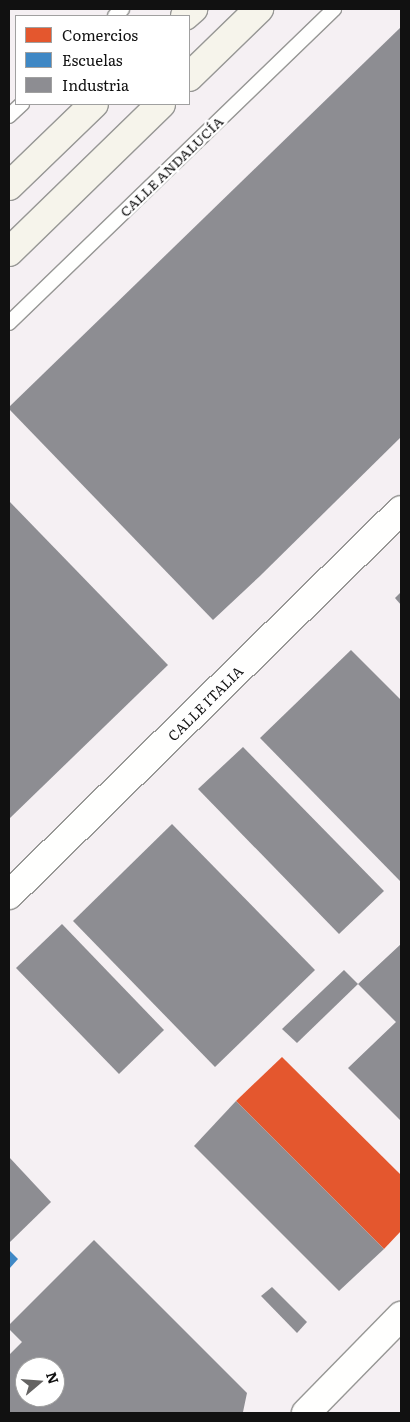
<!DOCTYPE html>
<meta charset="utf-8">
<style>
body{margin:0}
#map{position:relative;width:410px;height:1422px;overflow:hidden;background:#fdfcf7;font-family:Literata,serif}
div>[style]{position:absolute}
.industrial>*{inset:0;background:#f5f0f3}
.shops>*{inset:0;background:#e4572e}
.schools>*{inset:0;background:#3f88c5}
.industry>*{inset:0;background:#8d8d92}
.roads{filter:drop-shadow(1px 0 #979795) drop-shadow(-1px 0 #979795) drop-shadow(0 1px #979795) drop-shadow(0 -1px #979795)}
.service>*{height:14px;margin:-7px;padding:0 7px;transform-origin:7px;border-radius:7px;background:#fffffe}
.minor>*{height:28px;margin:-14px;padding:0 14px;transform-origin:14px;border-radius:14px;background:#fffffe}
.secondary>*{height:28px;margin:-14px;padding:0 14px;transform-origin:14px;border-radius:14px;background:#f6f4eb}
span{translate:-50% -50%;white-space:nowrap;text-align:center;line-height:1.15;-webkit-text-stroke:5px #fff;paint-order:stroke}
.street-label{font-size:14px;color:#111}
.frame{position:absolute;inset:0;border:10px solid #111;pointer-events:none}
.legend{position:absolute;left:15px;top:15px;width:175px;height:90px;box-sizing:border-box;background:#fff;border:1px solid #a0a0a0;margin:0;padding:6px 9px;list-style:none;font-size:15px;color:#111}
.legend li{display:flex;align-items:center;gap:10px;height:25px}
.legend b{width:25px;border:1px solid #a0a0a0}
.north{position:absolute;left:15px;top:1357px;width:50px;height:50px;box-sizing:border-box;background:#fff;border:1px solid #a0a0a0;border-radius:50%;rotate:72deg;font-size:14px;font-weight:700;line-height:20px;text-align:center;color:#111}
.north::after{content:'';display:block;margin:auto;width:18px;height:22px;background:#646362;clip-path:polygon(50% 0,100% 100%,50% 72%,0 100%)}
</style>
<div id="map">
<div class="industrial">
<div style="clip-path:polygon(evenodd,9px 9px,401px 9px,401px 1413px,9px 1413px,9px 9px,16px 16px,189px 16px,189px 104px,16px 104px,16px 16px,9px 9px,25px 1367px,55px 1367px,55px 1397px,25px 1397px,25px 1367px)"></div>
</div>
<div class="shops">
<div style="clip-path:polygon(282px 1057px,401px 1175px,401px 1231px,384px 1249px,236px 1101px)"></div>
</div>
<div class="schools">
<div style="clip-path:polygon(9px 1250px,18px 1259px,9px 1269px)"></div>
</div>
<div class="industry">
<div style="clip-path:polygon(401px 27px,401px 437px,260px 576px,213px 620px,9px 409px,9px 407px)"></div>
<div style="clip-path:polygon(9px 501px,168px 665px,9px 819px)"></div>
<div style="clip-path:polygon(401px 592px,401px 605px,395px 598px)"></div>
<div style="clip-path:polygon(351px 650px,401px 700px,400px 881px,260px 738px)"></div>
<div style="clip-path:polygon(243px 747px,384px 891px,339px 934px,198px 789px)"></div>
<div style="clip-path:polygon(172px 824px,315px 970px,215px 1067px,73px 921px)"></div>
<div style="clip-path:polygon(62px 924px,164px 1030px,119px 1074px,16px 968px)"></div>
<div style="clip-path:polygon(401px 944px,401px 1121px,348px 1068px,396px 1022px,358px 984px)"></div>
<div style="clip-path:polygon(344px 970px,358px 984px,297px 1043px,282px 1029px)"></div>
<div style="clip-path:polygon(236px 1101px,384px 1249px,339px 1291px,194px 1146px)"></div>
<div style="clip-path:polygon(9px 1157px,51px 1202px,9px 1243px)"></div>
<div style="clip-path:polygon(evenodd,94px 1240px,247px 1393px,243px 1412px,9px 1413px,9px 1355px,22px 1342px,9px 1329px,9px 1325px,94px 1240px,25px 1367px,55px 1367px,55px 1397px,25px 1397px,25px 1367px)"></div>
<div style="clip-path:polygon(272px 1287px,307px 1322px,297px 1333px,261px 1296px)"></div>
</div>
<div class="roads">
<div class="service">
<div style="left:115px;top:16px;width:10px;rotate:-45deg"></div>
<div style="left:9px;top:116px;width:18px;rotate:-43deg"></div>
<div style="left:9px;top:323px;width:452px;rotate:-44deg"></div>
</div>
<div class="minor">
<div style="left:9px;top:895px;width:549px;rotate:-44.48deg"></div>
<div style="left:306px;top:1413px;width:136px;rotate:-45.6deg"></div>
</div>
<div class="secondary">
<div style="left:185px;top:16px;width:11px;rotate:-41deg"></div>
<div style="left:189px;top:77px;width:98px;rotate:-44.2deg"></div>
<div style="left:9px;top:186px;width:118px;rotate:-44deg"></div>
<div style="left:9px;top:252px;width:212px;rotate:-44.2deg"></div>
</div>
</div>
<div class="street-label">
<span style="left:171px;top:166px;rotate:-44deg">CALLE ANDALUCÍA</span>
<span style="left:205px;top:703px;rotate:-45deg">CALLE ITALIA</span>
</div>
<div class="frame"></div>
<ul class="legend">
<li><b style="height:14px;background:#e4572e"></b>Comercios</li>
<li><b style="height:14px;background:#3f88c5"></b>Escuelas</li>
<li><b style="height:14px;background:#8d8d92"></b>Industria</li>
</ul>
<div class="north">N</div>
</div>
